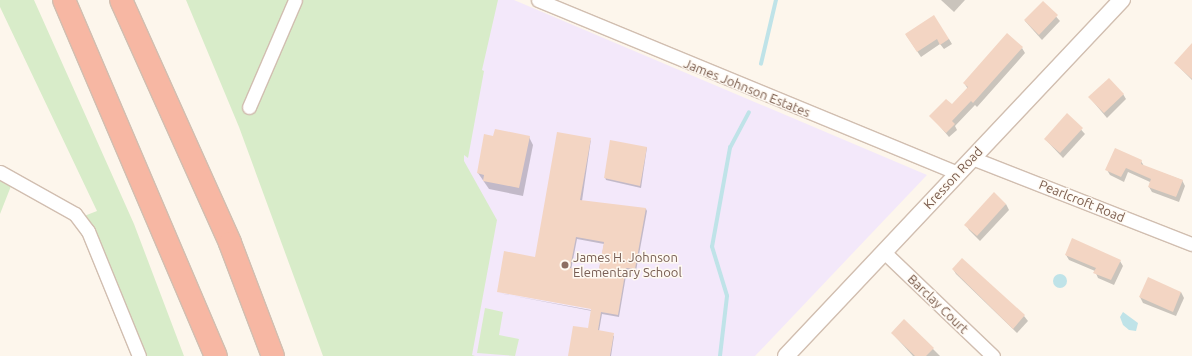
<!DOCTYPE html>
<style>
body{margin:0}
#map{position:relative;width:1192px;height:356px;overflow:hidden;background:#fdf6ec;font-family:Ubuntu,sans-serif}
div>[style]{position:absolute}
.education>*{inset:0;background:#f3e8fa}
.green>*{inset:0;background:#d8ecc9}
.water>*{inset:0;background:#bfe3e8}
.round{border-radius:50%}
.shadow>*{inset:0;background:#0003}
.stream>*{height:3.5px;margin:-1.75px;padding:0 1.75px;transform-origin:1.75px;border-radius:1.75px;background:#bfe3e8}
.building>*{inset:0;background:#f3d5c3}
.roads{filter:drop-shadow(1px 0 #d1beb0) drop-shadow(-1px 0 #d1beb0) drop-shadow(0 1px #d1beb0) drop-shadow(0 -1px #d1beb0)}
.minor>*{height:13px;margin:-6.5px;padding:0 6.5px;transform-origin:6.5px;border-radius:6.5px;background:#fff}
.tertiary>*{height:16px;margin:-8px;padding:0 8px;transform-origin:8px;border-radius:8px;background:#fff}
.motorway>*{height:22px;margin:-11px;padding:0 11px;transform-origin:11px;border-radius:11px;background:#f7b7a3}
.dots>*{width:11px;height:11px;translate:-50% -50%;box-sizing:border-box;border:2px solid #fffaf3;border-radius:50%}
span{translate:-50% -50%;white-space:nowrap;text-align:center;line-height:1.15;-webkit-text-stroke:3px #fffaf3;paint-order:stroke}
.street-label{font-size:13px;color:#7a5c4d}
.education-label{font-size:13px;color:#785e54}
.left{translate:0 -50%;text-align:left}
</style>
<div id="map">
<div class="education">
<div style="clip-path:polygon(314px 0,514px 0,927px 175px,755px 356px,323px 356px)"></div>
</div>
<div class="green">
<div style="clip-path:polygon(0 0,34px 0,134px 224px,184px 356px,139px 356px,79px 218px,97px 211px,0 7px)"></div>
<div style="clip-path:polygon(186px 0,498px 0,482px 70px,484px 71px,468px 158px,464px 155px,464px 161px,497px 220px,472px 355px,475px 356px,323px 356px,239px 127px)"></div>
<div style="clip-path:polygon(0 172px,13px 181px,0 214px)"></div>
<div style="clip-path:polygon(485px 308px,503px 312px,499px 335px,519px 339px,515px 356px,477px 353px)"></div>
</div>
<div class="water">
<div class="round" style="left:1053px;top:274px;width:14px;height:14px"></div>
<div style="clip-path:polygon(1123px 312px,1138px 323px,1136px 331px,1129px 330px,1123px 325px,1120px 317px)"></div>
</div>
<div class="shadow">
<div style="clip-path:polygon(941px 0,965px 0,954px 12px)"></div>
<div style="clip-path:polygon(1043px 2px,1060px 21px,1042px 40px,1025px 21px)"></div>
<div style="clip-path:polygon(906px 35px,949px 39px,952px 44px,944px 49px,940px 44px,921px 57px)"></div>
<div style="clip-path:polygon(1192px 44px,1192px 80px,1175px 63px)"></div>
<div style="clip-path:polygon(1022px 48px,1025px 53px,977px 107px,975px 105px,955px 126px,957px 130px,949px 137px,931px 116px,952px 106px,968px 89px,964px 83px)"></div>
<div style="clip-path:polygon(1123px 94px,1126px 99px,1107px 118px,1090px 98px)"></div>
<div style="clip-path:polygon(1068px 115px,1085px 134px,1063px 158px,1045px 139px)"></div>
<div style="clip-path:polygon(494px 137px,529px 137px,533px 145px,523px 196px,489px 189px,478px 173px)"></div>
<div style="clip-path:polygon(evenodd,591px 139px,582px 201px,646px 209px,647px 211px,636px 271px,627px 270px,619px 317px,602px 314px,599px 331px,614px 336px,611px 356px,569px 356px,589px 330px,592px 311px,499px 293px,596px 311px,536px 258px,591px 139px,577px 239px,604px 244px,598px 275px,571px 270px,577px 239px)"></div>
<div style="clip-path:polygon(647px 147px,641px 188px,606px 180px,605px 177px)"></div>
<div style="clip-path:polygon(1141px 161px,1144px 166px,1182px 180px,1185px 186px,1179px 202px,1152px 192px,1149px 187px,1150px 182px,1128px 172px,1124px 182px,1110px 175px,1107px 170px)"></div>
<div style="clip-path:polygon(1006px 204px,1009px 210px,980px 241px,969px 230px,966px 225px)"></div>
<div style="clip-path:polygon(1066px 255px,1120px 261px,1123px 266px,1114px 285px,1098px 278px,1095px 271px,1069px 260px)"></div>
<div style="clip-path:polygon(962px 260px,1024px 316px,1028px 321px,1017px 333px,956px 274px,953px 269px)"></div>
<div style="clip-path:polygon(1181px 292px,1184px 298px,1176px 316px,1143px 303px,1140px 297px)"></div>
<div style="clip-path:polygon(904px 320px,940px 356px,913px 356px,892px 333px)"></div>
</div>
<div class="stream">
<div style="left:761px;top:64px;width:66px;rotate:-76.8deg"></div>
<div style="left:720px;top:356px;width:60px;rotate:-83.3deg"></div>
<div style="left:727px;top:296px;width:51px;rotate:-107deg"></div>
<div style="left:712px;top:247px;width:101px;rotate:-79.7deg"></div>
<div style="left:730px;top:148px;width:40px;rotate:-62deg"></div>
</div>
<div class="building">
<div style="clip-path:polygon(1043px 1px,1058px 15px,1039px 35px,1024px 20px)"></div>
<div style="clip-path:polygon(934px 15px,949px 39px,940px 45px,937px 39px,917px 52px,905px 34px)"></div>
<div style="clip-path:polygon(1007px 33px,1023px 47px,973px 103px,971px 101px,952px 121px,955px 124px,946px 133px,929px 116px,946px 99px,952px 104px,968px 87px,963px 83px)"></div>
<div style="clip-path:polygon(1192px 43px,1192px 79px,1174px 63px)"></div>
<div style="clip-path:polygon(1109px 78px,1124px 94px,1104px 113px,1088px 97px)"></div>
<div style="clip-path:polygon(1067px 113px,1083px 128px,1060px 153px,1044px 139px)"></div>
<div style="clip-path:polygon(495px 129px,530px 136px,519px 188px,483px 181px,484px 175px,477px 173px,484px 134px,493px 136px)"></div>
<div style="clip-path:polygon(evenodd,557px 132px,591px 138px,580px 200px,646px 208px,635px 269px,626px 268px,618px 315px,601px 312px,598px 330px,614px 333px,610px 356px,568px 356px,573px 326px,588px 328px,591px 309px,497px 292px,504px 251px,535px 257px,557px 132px,576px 237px,604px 242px,598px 274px,570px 268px,576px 237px)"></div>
<div style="clip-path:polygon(610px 140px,647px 147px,640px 186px,604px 178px)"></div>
<div style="clip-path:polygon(1115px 148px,1142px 160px,1141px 164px,1183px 180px,1176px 197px,1148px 187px,1151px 179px,1126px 168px,1121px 177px,1105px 170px)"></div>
<div style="clip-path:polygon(994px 192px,1006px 204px,977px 236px,964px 225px)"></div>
<div style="clip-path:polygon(1072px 238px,1121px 260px,1111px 280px,1093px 273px,1096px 268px,1065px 255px)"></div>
<div style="clip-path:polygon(962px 258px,1025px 315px,1013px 329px,952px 269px)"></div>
<div style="clip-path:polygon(1148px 277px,1181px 292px,1173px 312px,1139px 297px)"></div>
<div style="clip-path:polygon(904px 319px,934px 348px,926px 356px,915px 356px,891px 333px)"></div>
</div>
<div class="roads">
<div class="minor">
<div style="left:538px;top:0;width:454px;rotate:22.4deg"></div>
<div style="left:249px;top:107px;width:116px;rotate:-66.7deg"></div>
<div style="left:972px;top:158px;width:236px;rotate:21.4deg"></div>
<div style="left:0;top:172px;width:86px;rotate:29.2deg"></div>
<div style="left:75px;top:214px;width:21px;rotate:53deg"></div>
<div style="left:88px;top:231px;width:135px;rotate:67.8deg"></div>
<div style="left:883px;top:251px;width:152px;rotate:43.7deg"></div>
</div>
<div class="tertiary">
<div style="left:786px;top:356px;width:490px;rotate:-46.7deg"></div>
</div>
<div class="motorway">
<div style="left:64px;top:0;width:387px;rotate:66.9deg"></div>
<div style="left:121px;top:0;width:266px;rotate:65.8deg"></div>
<div style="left:230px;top:243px;width:121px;rotate:69.2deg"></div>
</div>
</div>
<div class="dots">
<div style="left:565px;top:265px;background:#8d6e63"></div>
</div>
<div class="street-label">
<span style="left:747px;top:88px;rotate:22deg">James Johnson Estates</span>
<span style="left:953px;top:178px;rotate:-47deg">Kresson Road</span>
<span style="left:1082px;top:201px;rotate:22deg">Pearlcroft Road</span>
<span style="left:938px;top:304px;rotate:44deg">Barclay Court</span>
</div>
<div class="education-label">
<span class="left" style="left:573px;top:265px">James H. Johnson<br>Elementary School</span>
</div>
</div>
